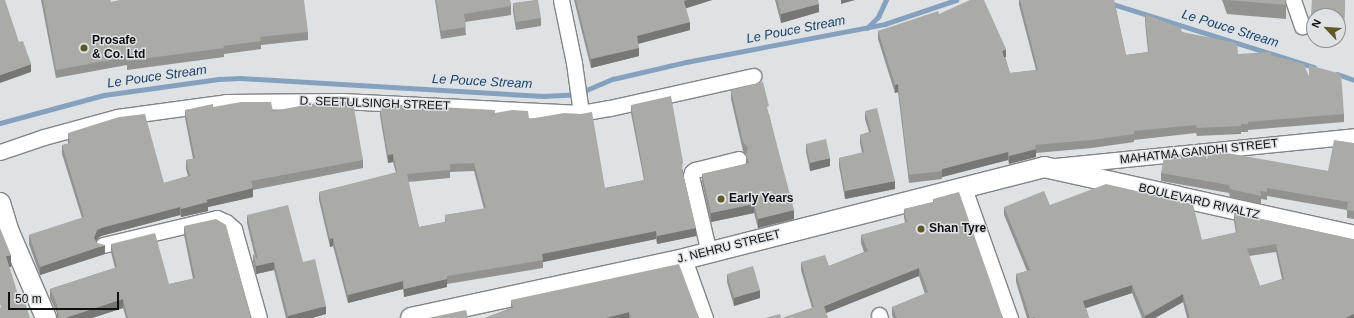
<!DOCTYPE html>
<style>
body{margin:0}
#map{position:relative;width:1354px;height:318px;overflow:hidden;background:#dfe2e5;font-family:Helvetica,sans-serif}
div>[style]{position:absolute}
.stream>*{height:4.5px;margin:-2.25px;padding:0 2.25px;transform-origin:2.25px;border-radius:2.25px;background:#86a1be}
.roads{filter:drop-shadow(1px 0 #828587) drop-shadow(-1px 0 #828587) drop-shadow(0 1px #828587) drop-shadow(0 -1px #828587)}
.minor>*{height:15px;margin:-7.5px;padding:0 7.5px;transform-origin:7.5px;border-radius:7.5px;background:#fff}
.major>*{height:20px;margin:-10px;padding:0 10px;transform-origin:10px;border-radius:10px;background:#fff}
.wall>*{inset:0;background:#929290}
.shaded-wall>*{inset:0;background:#777775}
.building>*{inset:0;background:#aaaaa7}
.dots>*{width:11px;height:11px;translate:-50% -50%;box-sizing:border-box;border:2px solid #dfe2e5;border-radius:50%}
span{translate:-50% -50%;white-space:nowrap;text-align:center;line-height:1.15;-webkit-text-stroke:3px #dfe2e5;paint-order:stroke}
.poi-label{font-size:12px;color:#0f1011;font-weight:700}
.left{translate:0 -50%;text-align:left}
.street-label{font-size:12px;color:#0f1011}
.water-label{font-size:13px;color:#184168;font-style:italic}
.north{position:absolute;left:1306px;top:8px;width:40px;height:40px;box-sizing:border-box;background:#dfe2e5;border:1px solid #8c8e90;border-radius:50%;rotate:295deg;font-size:11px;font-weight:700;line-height:16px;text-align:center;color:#0f1011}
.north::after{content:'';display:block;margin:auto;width:14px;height:18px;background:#5e5926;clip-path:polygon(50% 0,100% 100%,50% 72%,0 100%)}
.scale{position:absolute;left:8px;top:292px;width:111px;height:18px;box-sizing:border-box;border:2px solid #0f1011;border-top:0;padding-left:5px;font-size:12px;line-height:14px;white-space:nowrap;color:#0f1011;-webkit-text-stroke:3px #dfe2e5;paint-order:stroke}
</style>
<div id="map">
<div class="stream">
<div style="left:1100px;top:0;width:224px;rotate:17.4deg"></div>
<div style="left:867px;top:28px;width:16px;rotate:-45deg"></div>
<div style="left:878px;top:17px;width:19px;rotate:-65deg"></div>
<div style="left:1337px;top:74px;width:18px;rotate:19deg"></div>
<div style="left:0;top:123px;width:108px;rotate:-15.1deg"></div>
<div style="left:104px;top:95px;width:117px;rotate:-7.9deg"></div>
<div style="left:220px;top:79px;width:20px;rotate:-3deg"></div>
<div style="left:240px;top:78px;width:304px;rotate:3.4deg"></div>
<div style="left:543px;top:96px;width:34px;rotate:-3deg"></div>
<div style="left:577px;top:94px;width:39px;rotate:-23deg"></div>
<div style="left:613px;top:79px;width:75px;rotate:-13.1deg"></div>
<div style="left:686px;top:62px;width:203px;rotate:-10.8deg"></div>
<div style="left:885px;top:24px;width:75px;rotate:-18.7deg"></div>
</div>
<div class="roads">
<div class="minor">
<div style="left:561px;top:0;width:64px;rotate:78.3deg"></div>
<div style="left:574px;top:63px;width:50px;rotate:82deg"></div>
<div style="left:1293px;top:0;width:28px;rotate:71deg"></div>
<div style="left:0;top:152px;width:46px;rotate:-18.8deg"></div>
<div style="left:44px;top:137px;width:76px;rotate:-15.3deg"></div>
<div style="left:117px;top:117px;width:110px;rotate:-7.8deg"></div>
<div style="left:226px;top:102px;width:116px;rotate:-0.5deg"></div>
<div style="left:342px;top:101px;width:239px;rotate:2.9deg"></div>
<div style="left:581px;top:113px;width:29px;rotate:-10deg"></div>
<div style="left:610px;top:108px;width:147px;rotate:-12.6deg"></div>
<div style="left:1055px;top:166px;width:301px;rotate:-5.7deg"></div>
<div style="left:964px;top:188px;width:138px;rotate:70.5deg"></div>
<div style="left:103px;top:245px;width:117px;rotate:-13.3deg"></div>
<div style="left:217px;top:218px;width:10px;rotate:24deg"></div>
<div style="left:226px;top:222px;width:11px;rotate:41deg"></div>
<div style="left:234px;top:229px;width:92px;rotate:74.3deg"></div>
<div style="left:709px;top:253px;width:79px;rotate:-103.2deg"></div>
<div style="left:691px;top:176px;width:4px;rotate:-76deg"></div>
<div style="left:692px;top:172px;width:4px;rotate:-34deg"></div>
<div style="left:695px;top:170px;width:45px;rotate:-14deg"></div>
<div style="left:684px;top:259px;width:63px;rotate:70.4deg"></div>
<div style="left:879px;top:315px;width:3px;rotate:72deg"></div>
</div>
<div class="major">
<div style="left:0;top:203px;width:30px;rotate:73deg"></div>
<div style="left:9px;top:232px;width:94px;rotate:66.7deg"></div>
<div style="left:411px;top:318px;width:279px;rotate:-12.2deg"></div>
<div style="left:684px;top:259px;width:372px;rotate:-14.3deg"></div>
<div style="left:1044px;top:167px;width:318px;rotate:12.5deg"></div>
</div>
</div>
<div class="wall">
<div style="clip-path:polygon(41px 0,110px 0,111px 2px,308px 32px,308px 40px,261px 45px,261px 49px,224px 54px,224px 57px,127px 70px,127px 65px,56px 78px)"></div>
<div style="clip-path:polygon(435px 0,510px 0,511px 6px,511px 15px,465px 22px,466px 35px,441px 39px)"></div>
<div style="clip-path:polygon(574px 0,712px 0,686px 8px,690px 30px,638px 44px,639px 56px,591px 68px)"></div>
<div style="clip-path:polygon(775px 0,818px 0,819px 12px,781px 23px)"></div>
<div style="clip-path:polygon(1019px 0,1114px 0,1126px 55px,1148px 52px,1145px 22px,1145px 14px,1182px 32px,1238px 54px,1271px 55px,1309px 77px,1344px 114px,1344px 122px,1248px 130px,1248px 132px,1241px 132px,1241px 134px,1197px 136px,1196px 133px,1134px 140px,1134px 142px,1092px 148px,1036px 153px,1036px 157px,1009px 164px,1008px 160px,942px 177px,942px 179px,909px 183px,898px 92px,895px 93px,878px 39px,878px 31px,939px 14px,1006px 57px,1005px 57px,1010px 73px,1036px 70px,1019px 5px)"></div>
<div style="clip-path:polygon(1222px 0,1284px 0,1286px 5px,1286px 19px,1227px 14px)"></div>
<div style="clip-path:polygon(1312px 0,1345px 0,1344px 32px,1338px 32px,1338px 16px,1314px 16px,1314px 31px,1311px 31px)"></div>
<div style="clip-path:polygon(513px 3px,541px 18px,541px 26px,516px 30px,513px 11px)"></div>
<div style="clip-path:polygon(731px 90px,769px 114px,794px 219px,758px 228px,754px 213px,711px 222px,702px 182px,702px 174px,746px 164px,746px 155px,743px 151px,731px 99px)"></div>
<div style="clip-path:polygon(evenodd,631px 105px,683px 170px,683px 173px,696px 236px,657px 244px,656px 239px,543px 262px,543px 268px,447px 284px,447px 287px,404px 297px,403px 289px,348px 303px,333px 246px,330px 247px,319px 200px,319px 192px,396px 173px,393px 162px,388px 163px,380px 116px,380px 108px,406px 110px,495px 113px,529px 119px,605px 188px,644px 180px,631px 113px,631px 105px,474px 171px,484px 209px,445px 215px,445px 222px,419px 227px,408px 182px,450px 178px,450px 172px,474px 171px)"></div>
<div style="clip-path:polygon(317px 106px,363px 160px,363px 168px,253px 190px,253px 197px,208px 207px,208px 211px,181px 217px,180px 215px,101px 236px,97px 239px,96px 241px,105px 254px,40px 275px,37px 267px,29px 244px,29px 235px,82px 218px,62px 154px,62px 145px,68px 144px,68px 133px,164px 183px,188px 176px,186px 169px,186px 160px,193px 159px,185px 118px,185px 110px,213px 107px,273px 111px)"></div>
<div style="clip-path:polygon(865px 111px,895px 189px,845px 199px,839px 166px,839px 158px,862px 153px,860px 143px,860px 135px,869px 132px,865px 119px)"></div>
<div style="clip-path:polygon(1354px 143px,1354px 219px,1347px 218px,1347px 210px,1267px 196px,1267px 200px,1261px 199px,1261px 204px,1230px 197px,1229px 193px,1161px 181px,1161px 173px,1201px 157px,1328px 171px)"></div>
<div style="clip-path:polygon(806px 144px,830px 166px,810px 171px,806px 152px)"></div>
<div style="clip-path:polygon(933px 199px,1003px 318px,893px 318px,892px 315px,892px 307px,925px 294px,919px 276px,812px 308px,801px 270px,801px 262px,829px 266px,864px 252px,861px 243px,861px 235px,905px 223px,904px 217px,904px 209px,933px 202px)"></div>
<div style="clip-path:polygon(evenodd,1050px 205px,1202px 240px,1236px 233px,1234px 221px,1234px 213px,1352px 239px,1354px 318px,1187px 318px,1183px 302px,1155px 318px,1142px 318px,1132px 293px,1086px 308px,1089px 318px,1027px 318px,1016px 282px,1016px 274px,1027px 271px,1004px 215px,1004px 207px,1050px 205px,1276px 252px,1282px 279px,1260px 286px,1249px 256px,1276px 252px)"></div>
<div style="clip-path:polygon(247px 215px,303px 262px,326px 314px,312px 318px,286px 318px,274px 270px,256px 274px,253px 262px,253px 254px,255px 257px,247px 223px)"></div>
<div style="clip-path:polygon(184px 226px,251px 318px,126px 318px,123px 308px,92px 318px,57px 318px,57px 313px,50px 298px,50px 289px,115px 268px,111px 252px,111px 244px,169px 284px,193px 279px,184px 235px)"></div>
<div style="clip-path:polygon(727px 274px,760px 298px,734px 306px,727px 282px)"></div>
<div style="clip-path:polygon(511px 300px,697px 313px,699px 318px,485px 318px,511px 308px)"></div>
</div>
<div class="shaded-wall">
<div style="clip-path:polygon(687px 0,712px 0,684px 9px,684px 1px)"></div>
<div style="clip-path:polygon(841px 0,855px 0,841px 4px)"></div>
<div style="clip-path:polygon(819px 4px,819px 12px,781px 23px,781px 14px)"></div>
<div style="clip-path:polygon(690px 22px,690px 30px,637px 44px,637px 36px)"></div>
<div style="clip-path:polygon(639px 48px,639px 56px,591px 68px,591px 59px)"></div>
<div style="clip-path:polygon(1006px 49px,1006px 57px,1002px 59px,1002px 51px)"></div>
<div style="clip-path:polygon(31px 64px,31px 72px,0 83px,0 75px)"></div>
<div style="clip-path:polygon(898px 84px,898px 92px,895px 93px,895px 85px)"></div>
<div style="clip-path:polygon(1036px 149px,1036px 157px,1009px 164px,1009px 156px)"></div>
<div style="clip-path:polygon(1008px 152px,1008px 160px,942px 177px,942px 169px)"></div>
<div style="clip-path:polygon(393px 154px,393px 162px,388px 163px,388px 155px)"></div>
<div style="clip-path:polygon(830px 158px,830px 166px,810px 171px,810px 163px)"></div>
<div style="clip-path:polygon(895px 181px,895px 189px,845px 199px,845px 191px)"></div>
<div style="clip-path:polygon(253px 188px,253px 197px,208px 207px,208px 211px,181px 217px,181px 209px,206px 200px)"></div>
<div style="clip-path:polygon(754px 204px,754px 213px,711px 222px,711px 213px)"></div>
<div style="clip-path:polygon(180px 207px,180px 215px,101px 236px,97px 239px,94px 247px,94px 238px,97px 230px,101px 228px)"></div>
<div style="clip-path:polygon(794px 210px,794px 219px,758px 228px,758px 219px)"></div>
<div style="clip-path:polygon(696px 228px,696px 236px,657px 244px,657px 236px)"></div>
<div style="clip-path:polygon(656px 231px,656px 239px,543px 262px,542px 254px)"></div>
<div style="clip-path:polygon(333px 238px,333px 246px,330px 247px,330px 239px)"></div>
<div style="clip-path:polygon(105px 245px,105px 254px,40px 275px,40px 267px)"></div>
<div style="clip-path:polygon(11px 255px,11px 267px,6px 268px,6px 256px)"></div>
<div style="clip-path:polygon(274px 262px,274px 270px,256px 274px,256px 266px)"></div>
<div style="clip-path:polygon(919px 268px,919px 276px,824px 314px,824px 306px)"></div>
<div style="clip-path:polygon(447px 279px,447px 287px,404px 297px,404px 289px)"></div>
<div style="clip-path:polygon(403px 281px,403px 289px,348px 303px,348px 295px)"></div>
<div style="clip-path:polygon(1132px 285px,1132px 293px,1083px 309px,1083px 301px)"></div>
<div style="clip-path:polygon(760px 290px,760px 298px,734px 306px,734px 298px)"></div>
<div style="clip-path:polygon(1183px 294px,1183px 302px,1155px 318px,1145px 318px,1145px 316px)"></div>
<div style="clip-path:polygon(123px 299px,123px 308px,92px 318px,65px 318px)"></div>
<div style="clip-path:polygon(326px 306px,326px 314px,312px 318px,288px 318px,288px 316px)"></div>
<div style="clip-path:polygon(629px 312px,629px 318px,606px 318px)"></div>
<div style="clip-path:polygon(1354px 314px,1354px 318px,1345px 318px)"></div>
</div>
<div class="building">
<div style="clip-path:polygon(0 0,5px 0,19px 42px,23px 41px,31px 64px,0 75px)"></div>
<div style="clip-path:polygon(43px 0,110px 0,111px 2px,120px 0,304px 0,308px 32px,260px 37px,261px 41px,223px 46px,224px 48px,127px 61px,127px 57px,56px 70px)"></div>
<div style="clip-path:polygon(436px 0,510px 0,511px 6px,464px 14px,466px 27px,441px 31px)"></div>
<div style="clip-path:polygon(535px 0,538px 0,541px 18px,516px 22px,513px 3px)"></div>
<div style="clip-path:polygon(576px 0,687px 0,684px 1px,690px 22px,637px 36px,639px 48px,591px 59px)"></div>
<div style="clip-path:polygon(777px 0,818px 0,819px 4px,781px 14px)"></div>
<div style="clip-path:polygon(970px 0,984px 0,1006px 49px,1002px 51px,1010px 73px,1038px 70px,1020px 0,1114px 0,1126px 55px,1149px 52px,1145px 14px,1181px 28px,1182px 32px,1237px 43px,1238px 54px,1271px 52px,1271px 55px,1304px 64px,1309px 77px,1309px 65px,1341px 74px,1344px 114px,1248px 122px,1248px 124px,1241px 124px,1241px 126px,1197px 128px,1196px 125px,1134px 131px,1134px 134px,1092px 140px,1035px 145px,1036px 149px,1009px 156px,1008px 152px,942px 169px,942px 171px,909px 175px,898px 84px,895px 85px,878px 31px,938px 11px,939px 14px)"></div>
<div style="clip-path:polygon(1227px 0,1284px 0,1286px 5px)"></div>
<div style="clip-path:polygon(1312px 0,1345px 0,1344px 22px,1338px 22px,1338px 16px,1314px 16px,1314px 21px,1311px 21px)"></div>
<div style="clip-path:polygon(763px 82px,769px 106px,767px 107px,794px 210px,758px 219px,754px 204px,711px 213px,702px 174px,749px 163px,746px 155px,748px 148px,743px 142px,731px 90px)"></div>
<div style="clip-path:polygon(evenodd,671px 96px,683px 162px,682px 170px,696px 228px,657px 236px,656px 231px,542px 254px,543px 260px,447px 276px,447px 279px,404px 289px,403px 281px,348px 295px,333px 238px,330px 239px,319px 192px,397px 172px,393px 154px,388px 155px,380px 108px,399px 105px,405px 105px,406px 110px,439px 107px,495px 110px,495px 113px,512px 110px,528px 111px,529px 119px,564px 113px,581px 114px,592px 112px,605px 188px,645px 180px,631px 105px,671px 96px,474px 163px,486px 208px,445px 215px,446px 222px,419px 227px,407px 174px,450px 170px,450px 164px,474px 163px)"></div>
<div style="clip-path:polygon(342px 101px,353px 102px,363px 160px,251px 181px,253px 188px,206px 200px,208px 202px,181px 209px,180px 207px,101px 228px,97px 230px,94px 238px,97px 243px,105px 245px,40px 267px,37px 258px,29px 235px,84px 217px,62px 145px,70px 143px,68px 133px,119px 117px,145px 114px,164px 183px,190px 176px,186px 160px,195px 158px,185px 110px,213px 104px,213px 107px,241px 102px,271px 102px,273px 111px,316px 103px,317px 106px)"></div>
<div style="clip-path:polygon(877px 108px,895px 181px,845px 191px,839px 158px,864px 152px,860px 135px,871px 132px,865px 111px)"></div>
<div style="clip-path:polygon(826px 139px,830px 158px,810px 163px,806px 144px)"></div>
<div style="clip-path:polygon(1334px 140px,1354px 143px,1354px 211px,1347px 210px,1348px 202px,1267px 188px,1267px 192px,1260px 191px,1261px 196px,1230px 189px,1229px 185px,1161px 173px,1164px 156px,1184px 154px,1201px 157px,1203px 152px,1216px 151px,1328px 171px)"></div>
<div style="clip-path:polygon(evenodd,1106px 184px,1193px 204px,1202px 240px,1237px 232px,1234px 213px,1352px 239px,1354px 239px,1354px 314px,1345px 318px,1190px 318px,1183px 294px,1145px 316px,1132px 285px,1083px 301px,1089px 318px,1035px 318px,1035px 317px,1030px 318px,1016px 274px,1030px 270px,1004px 207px,1044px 191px,1050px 205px,1106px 184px,1276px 244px,1284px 279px,1260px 286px,1247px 249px,1276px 244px)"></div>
<div style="clip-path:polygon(959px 192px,993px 289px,1003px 318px,897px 318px,892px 307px,928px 292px,919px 268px,824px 306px,828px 318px,782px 318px,814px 307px,801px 262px,825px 255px,829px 266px,868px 251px,861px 235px,907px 222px,904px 209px,934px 202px,933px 199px)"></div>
<div style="clip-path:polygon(288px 205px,303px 262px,315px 259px,326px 306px,288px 316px,274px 262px,256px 266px,253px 254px,258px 260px,247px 215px)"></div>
<div style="clip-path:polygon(216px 219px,226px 225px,251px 318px,128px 318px,123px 299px,65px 318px,59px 318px,57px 305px,50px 289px,117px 267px,111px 244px,155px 233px,169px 284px,195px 278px,184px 226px)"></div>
<div style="clip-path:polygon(0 228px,11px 255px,6px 256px,20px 301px,24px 299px,30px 318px,0 318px,0 308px,1px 307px,0 304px)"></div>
<div style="clip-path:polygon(679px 264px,699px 318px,631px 318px,629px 312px,606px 318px,485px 318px,513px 308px,511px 300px)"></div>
<div style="clip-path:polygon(753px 266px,760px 290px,734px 298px,727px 274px)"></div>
<div style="clip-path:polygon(466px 310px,468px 318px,428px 318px)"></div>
<div style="clip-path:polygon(780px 314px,781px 318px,765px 318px)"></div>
</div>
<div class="dots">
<div style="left:84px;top:48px;background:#5e5926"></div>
<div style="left:721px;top:199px;background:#5e5926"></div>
<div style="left:921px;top:229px;background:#5e5926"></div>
</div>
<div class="poi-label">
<span class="left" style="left:92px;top:48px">Prosafe<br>&amp; Co. Ltd</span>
<span class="left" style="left:729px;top:199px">Early Years</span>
<span class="left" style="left:929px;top:229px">Shan Tyre</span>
</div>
<div class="street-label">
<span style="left:375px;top:104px;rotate:2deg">D. SEETULSINGH STREET</span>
<span style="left:1199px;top:152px;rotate:-6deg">MAHATMA GANDHI STREET</span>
<span style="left:1199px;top:202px;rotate:13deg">BOULEVARD RIVALTZ</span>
<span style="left:729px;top:247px;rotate:-14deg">J. NEHRU STREET</span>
</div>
<div class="water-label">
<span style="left:1230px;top:29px;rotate:17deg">Le Pouce Stream</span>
<span style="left:796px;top:30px;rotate:-11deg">Le Pouce Stream</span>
<span style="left:157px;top:77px;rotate:-8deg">Le Pouce Stream</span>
<span style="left:482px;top:82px;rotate:3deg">Le Pouce Stream</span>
</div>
<div class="north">N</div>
<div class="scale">50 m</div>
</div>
